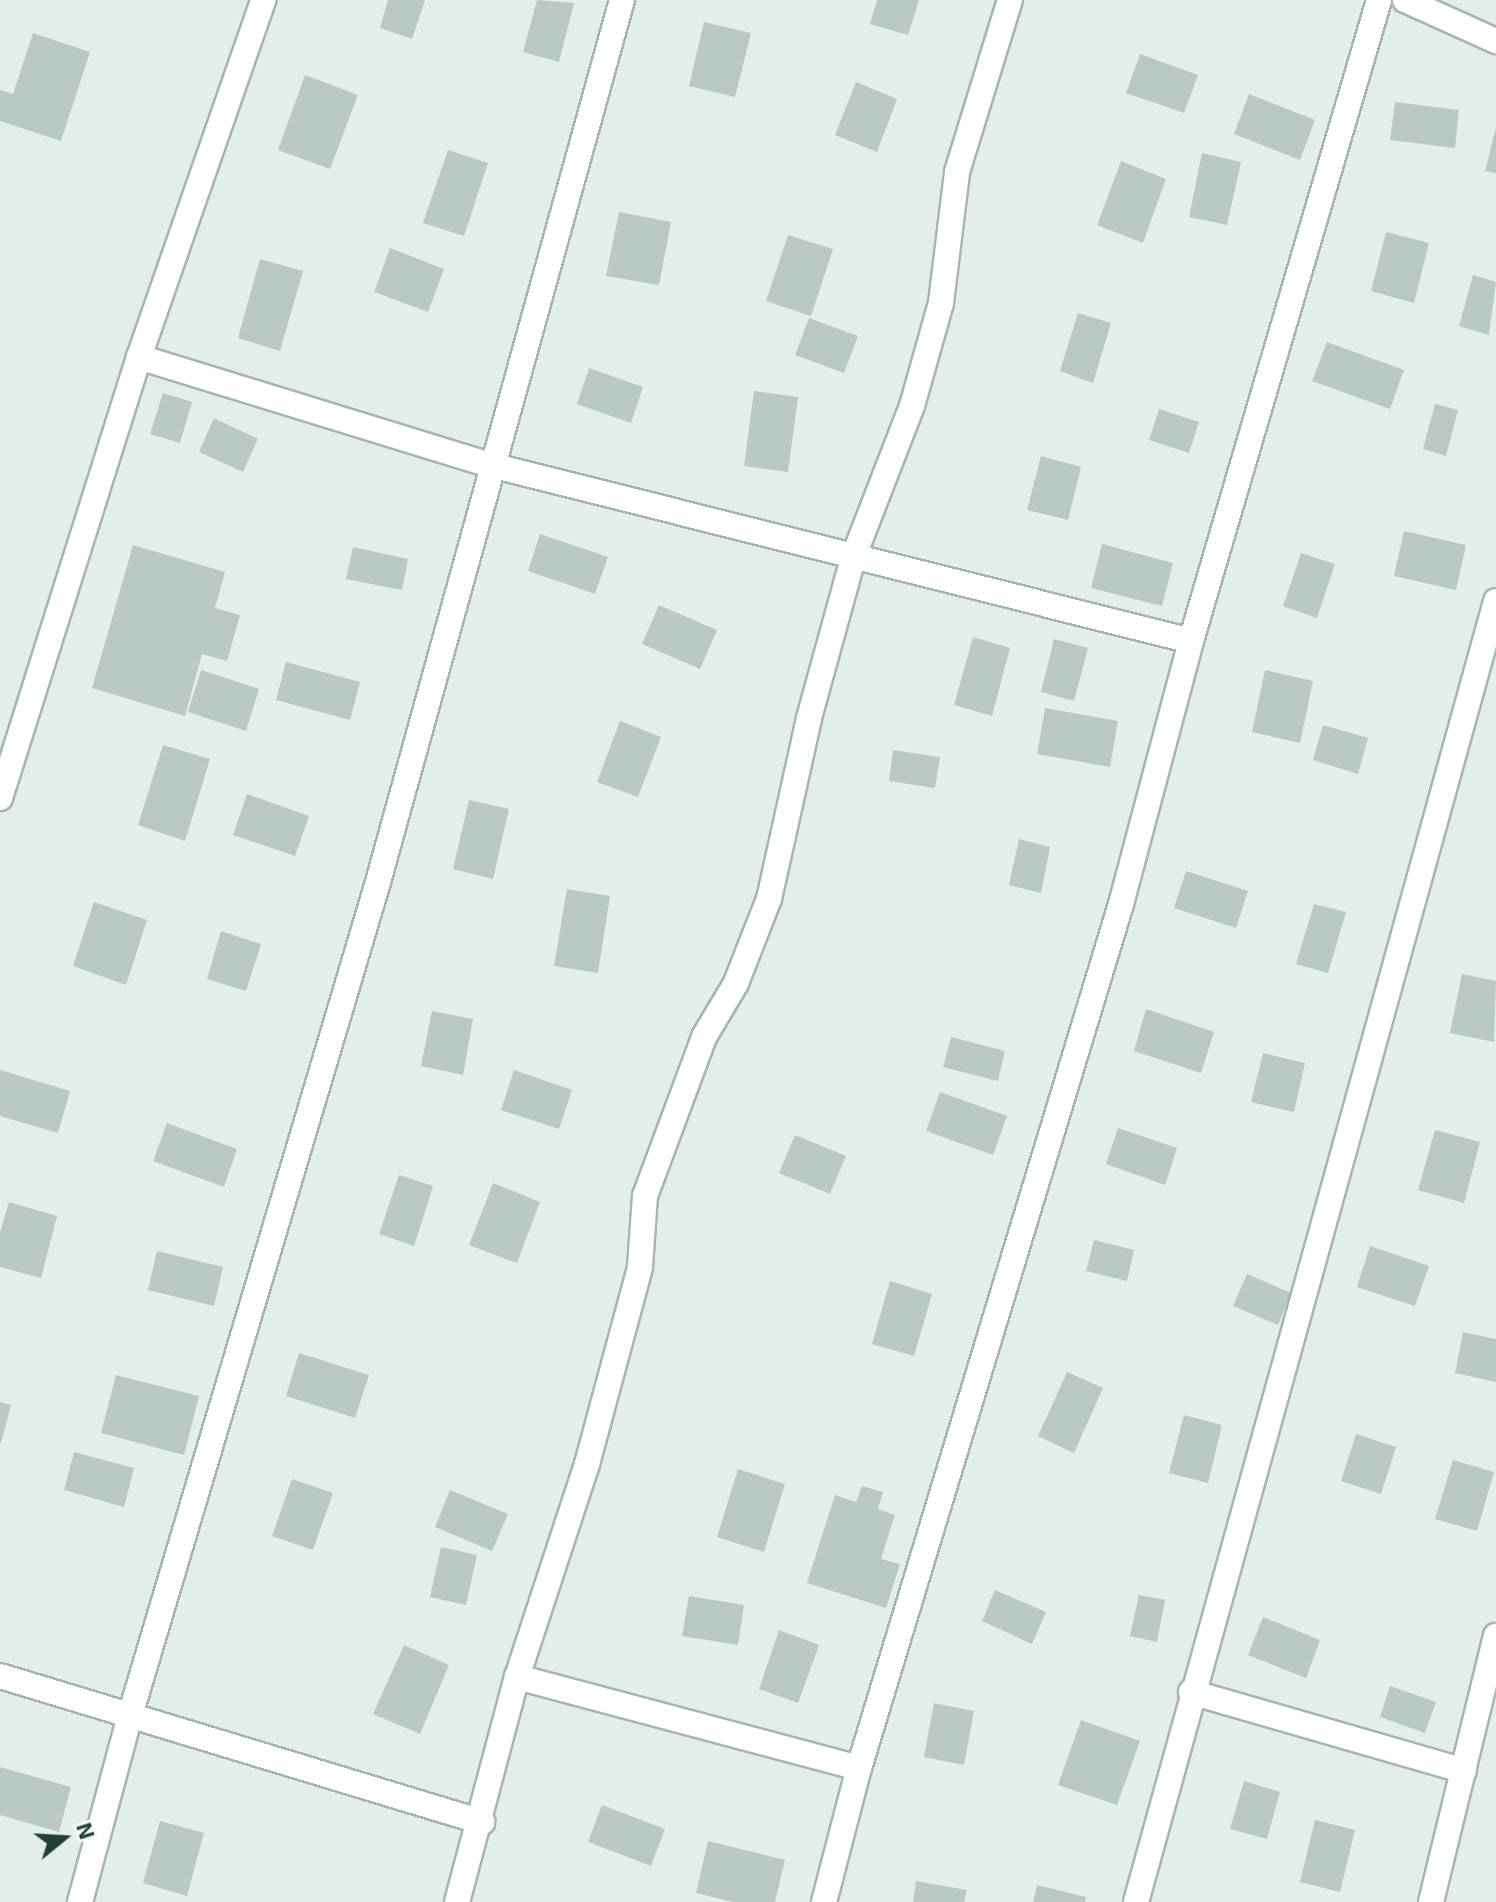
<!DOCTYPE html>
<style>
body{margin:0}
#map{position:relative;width:1496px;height:1902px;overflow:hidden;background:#e3eee9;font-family:"Exo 2",sans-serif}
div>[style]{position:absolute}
.building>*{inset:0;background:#b9c9c2}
.roads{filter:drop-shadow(2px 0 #a5b6b0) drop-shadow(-2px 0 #a5b6b0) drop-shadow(0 2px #a5b6b0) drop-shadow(0 -2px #a5b6b0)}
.street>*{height:24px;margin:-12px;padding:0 12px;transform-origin:12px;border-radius:12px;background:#fff}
.secondary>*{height:24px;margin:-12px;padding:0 12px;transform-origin:12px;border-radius:12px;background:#fff}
span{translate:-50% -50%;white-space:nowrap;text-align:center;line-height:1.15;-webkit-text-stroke:8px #f4faf7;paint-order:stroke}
.north{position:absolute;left:24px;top:1798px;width:80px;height:80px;-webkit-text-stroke:6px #f4faf7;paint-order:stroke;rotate:72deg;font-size:22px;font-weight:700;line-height:32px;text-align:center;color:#224038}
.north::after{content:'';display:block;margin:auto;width:28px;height:36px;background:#224038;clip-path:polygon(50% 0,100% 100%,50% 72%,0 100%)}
</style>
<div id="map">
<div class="building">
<div style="clip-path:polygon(388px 0,425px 0,412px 39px,380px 28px)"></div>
<div style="clip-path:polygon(537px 0,574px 3px,559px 62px,523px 52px)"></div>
<div style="clip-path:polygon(877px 0,919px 0,908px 35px,870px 24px)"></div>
<div style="clip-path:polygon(704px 22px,751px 33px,735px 97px,689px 86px)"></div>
<div style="clip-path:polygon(33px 33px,90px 52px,61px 141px,0 121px,0 90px,13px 94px)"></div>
<div style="clip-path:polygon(1140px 54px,1198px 75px,1184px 113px,1126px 93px)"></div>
<div style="clip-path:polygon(305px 75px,358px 95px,330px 169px,278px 150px)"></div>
<div style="clip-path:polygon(856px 82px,897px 99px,877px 152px,835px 135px)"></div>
<div style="clip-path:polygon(1249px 94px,1315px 120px,1300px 160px,1234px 134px)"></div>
<div style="clip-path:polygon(1395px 102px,1459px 110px,1455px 148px,1390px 140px)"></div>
<div style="clip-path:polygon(1496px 127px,1496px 173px,1485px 171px)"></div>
<div style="clip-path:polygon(448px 150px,488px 163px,464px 236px,423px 223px)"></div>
<div style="clip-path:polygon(1202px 153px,1241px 162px,1227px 225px,1189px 217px)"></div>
<div style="clip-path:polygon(1121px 161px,1166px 179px,1143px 243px,1097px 225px)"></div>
<div style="clip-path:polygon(619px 212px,671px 222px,659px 285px,606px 276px)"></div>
<div style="clip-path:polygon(1386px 232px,1429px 243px,1414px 303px,1371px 291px)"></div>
<div style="clip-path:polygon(788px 235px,833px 249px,811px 316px,766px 301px)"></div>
<div style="clip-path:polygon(390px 248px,444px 269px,428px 312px,374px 292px)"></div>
<div style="clip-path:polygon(260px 259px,303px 271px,280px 351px,238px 338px)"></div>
<div style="clip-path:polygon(1473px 275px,1496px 282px,1489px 335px,1459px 326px)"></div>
<div style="clip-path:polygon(1078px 313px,1111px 323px,1093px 383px,1060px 371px)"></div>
<div style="clip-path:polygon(809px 318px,858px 336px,844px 373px,795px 355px)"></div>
<div style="clip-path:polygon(1327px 342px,1404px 370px,1390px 409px,1312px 381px)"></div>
<div style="clip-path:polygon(589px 368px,643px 387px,631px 423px,577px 404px)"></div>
<div style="clip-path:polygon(754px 391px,798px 397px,788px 472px,744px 466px)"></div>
<div style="clip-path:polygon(163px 393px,192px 402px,180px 443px,150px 434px)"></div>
<div style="clip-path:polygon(1435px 404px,1458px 410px,1446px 456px,1423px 449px)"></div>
<div style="clip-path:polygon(1159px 409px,1199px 422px,1189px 453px,1149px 440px)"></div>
<div style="clip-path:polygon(214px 418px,258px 439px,243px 472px,199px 452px)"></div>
<div style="clip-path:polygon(1041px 456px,1081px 467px,1068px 520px,1027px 510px)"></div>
<div style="clip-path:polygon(1404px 531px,1466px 545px,1456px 590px,1394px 576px)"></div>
<div style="clip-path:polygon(540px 534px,608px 557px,595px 594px,528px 571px)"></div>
<div style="clip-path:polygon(1102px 544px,1173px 563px,1162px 606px,1091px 588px)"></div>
<div style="clip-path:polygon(133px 545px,225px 572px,215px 608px,240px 615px,227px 661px,202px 654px,185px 716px,92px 688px)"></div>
<div style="clip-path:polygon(353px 547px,408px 559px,402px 590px,346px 579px)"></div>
<div style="clip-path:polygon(1301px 553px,1335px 564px,1317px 618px,1283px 606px)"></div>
<div style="clip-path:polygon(659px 605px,717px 630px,700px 669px,642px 644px)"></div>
<div style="clip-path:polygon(973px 637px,1010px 648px,992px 716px,954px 705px)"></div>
<div style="clip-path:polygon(1054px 639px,1088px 648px,1074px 701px,1041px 692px)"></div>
<div style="clip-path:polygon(286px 662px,360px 682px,350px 720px,276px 700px)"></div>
<div style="clip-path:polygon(201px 670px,259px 689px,246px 731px,188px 712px)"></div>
<div style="clip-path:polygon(1265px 670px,1313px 681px,1300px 743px,1252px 732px)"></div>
<div style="clip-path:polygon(1045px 708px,1118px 721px,1110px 767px,1037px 754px)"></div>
<div style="clip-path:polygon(620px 721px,661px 737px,638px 797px,597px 782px)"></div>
<div style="clip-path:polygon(1323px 725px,1368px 738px,1358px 774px,1313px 760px)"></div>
<div style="clip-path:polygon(163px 745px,210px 759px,185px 841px,138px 825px)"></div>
<div style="clip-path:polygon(893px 750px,940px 757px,935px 788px,889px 781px)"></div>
<div style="clip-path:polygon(247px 794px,309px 816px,295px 856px,233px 835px)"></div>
<div style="clip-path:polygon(469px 800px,509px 809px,493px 879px,453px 869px)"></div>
<div style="clip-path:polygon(1019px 839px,1050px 847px,1041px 893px,1009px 885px)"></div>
<div style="clip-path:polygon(1186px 871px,1248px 891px,1236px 928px,1174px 908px)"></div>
<div style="clip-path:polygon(567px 889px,610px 896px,598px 973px,554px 966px)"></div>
<div style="clip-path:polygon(94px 902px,147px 920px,126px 985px,73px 966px)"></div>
<div style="clip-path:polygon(1314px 904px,1346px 912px,1328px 973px,1296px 964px)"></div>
<div style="clip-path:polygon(221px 931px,261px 944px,246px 991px,207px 979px)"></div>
<div style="clip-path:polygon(1462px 974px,1496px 981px,1494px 1042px,1450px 1033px)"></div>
<div style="clip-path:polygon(1146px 1009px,1214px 1032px,1201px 1073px,1134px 1051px)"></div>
<div style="clip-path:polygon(432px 1011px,473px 1019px,463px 1075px,421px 1066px)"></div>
<div style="clip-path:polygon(951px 1037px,1005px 1051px,998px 1081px,943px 1067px)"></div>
<div style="clip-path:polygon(1263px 1053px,1305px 1063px,1294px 1112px,1251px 1102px)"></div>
<div style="clip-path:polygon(0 1070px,70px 1091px,58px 1133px,0 1116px)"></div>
<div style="clip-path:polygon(514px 1070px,572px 1090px,559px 1129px,501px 1110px)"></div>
<div style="clip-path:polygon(940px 1092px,1007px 1116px,993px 1155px,926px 1131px)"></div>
<div style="clip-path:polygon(167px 1123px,237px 1149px,224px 1187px,153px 1161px)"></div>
<div style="clip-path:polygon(1118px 1128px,1177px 1148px,1165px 1185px,1106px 1164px)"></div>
<div style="clip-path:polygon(1435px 1130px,1480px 1142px,1464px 1203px,1418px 1190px)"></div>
<div style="clip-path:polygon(795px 1135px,846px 1156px,830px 1194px,779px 1173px)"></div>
<div style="clip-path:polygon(399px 1175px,433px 1186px,414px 1246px,379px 1234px)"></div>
<div style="clip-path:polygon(493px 1183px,540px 1202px,517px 1263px,469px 1245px)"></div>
<div style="clip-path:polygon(9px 1202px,57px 1216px,41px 1278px,0 1267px,0 1232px)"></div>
<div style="clip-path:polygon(1094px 1240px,1134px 1250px,1127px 1281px,1086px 1271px)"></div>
<div style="clip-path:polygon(1370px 1246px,1429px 1266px,1415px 1306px,1357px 1287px)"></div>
<div style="clip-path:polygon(157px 1251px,223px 1267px,214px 1306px,148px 1290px)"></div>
<div style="clip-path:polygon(1247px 1274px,1291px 1293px,1278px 1325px,1233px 1306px)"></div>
<div style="clip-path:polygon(890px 1281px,932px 1294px,914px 1356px,872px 1344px)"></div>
<div style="clip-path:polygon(1463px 1332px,1496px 1339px,1496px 1382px,1455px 1373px)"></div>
<div style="clip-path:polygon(299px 1353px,369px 1375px,355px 1418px,286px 1396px)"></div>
<div style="clip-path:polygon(1067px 1372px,1103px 1388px,1074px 1453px,1038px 1436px)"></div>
<div style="clip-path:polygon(116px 1375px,199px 1396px,184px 1455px,101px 1433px)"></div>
<div style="clip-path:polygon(0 1402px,11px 1405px,1px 1443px,0 1443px)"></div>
<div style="clip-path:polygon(1184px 1415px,1222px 1425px,1208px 1483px,1169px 1473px)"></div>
<div style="clip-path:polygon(1356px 1434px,1396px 1447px,1381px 1494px,1341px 1481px)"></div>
<div style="clip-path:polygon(74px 1452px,134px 1468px,124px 1507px,64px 1490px)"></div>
<div style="clip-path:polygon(1453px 1460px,1494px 1472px,1477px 1531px,1435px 1519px)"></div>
<div style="clip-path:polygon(738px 1469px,785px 1484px,764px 1552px,717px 1537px)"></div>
<div style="clip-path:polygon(292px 1479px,333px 1493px,313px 1550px,272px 1536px)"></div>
<div style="clip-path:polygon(862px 1486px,883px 1492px,878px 1509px,895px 1515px,881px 1559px,900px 1564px,886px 1608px,807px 1583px,835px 1495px,856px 1502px)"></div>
<div style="clip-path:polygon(450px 1490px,508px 1514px,492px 1551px,435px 1527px)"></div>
<div style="clip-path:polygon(441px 1547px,477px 1555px,466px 1605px,430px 1597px)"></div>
<div style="clip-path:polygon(995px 1590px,1046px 1612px,1032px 1644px,982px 1621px)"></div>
<div style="clip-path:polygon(1139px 1595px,1165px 1600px,1157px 1642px,1130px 1636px)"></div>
<div style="clip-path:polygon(689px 1596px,744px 1605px,738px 1645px,682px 1636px)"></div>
<div style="clip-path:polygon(1263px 1617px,1320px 1640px,1306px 1678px,1248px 1655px)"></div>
<div style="clip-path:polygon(779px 1630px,819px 1645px,798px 1703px,759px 1689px)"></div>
<div style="clip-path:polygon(404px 1645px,449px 1665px,420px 1734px,373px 1714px)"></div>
<div style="clip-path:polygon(1390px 1686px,1436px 1702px,1425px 1733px,1380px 1717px)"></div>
<div style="clip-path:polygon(934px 1703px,974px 1711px,964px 1765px,924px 1757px)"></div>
<div style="clip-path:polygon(1081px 1720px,1140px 1741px,1117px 1805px,1058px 1785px)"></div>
<div style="clip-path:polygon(0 1767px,71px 1787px,59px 1832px,0 1815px)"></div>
<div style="clip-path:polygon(1244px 1781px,1280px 1792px,1267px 1839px,1230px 1829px)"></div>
<div style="clip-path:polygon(602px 1805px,665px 1829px,651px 1866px,588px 1842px)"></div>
<div style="clip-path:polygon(1315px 1820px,1355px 1830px,1340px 1892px,1300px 1882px)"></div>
<div style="clip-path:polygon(160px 1821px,204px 1833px,187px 1896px,143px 1883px)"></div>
<div style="clip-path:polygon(708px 1841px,785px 1860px,775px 1902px,733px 1902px,696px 1893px)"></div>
<div style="clip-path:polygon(916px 1881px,967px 1890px,964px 1902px,913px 1902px)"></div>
<div style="clip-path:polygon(1037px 1885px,1086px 1897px,1085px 1902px,1033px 1902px)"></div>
</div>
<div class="roads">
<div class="street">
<div style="left:1405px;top:0;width:100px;rotate:24.3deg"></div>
<div style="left:139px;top:357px;width:368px;rotate:17.1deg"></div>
<div style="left:491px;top:465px;width:722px;rotate:14.11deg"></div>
<div style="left:0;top:1676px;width:504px;rotate:16.85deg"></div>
<div style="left:517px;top:1677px;width:354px;rotate:14.9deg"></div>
<div style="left:1191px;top:1692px;width:284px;rotate:16.1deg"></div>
<div style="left:80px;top:1902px;width:189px;rotate:-75deg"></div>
<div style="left:129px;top:1719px;width:873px;rotate:-73.43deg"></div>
<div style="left:378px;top:882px;width:915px;rotate:-74.54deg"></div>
<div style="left:457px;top:1902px;width:233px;rotate:-75.1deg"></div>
<div style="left:517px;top:1677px;width:224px;rotate:-71.8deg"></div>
<div style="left:587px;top:1464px;width:204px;rotate:-74.9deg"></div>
<div style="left:640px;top:1267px;width:71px;rotate:-86deg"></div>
<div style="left:645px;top:1196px;width:170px;rotate:-69.6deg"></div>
<div style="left:704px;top:1037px;width:63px;rotate:-59.3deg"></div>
<div style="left:736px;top:983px;width:90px;rotate:-68.6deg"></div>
<div style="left:769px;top:899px;width:185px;rotate:-77.5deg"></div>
<div style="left:809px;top:718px;width:166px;rotate:-74.6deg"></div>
<div style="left:853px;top:558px;width:163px;rotate:-68.8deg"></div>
<div style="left:912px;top:406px;width:107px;rotate:-74.3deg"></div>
<div style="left:941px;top:303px;width:132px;rotate:-83deg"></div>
<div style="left:957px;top:172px;width:180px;rotate:-72.9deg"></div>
<div style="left:824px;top:1902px;width:138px;rotate:-75.4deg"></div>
<div style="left:859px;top:1768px;width:903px;rotate:-73.13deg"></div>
<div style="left:1121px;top:904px;width:272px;rotate:-75.1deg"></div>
<div style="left:1191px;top:641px;width:668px;rotate:-73.65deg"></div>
<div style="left:1136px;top:1902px;width:1350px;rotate:-74.53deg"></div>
<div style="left:1431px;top:1902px;width:274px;rotate:-76.3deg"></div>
</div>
<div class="secondary">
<div style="left:0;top:798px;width:462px;rotate:-72.5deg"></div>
<div style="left:139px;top:357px;width:378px;rotate:-70.8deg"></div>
</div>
</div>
<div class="north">N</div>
</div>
